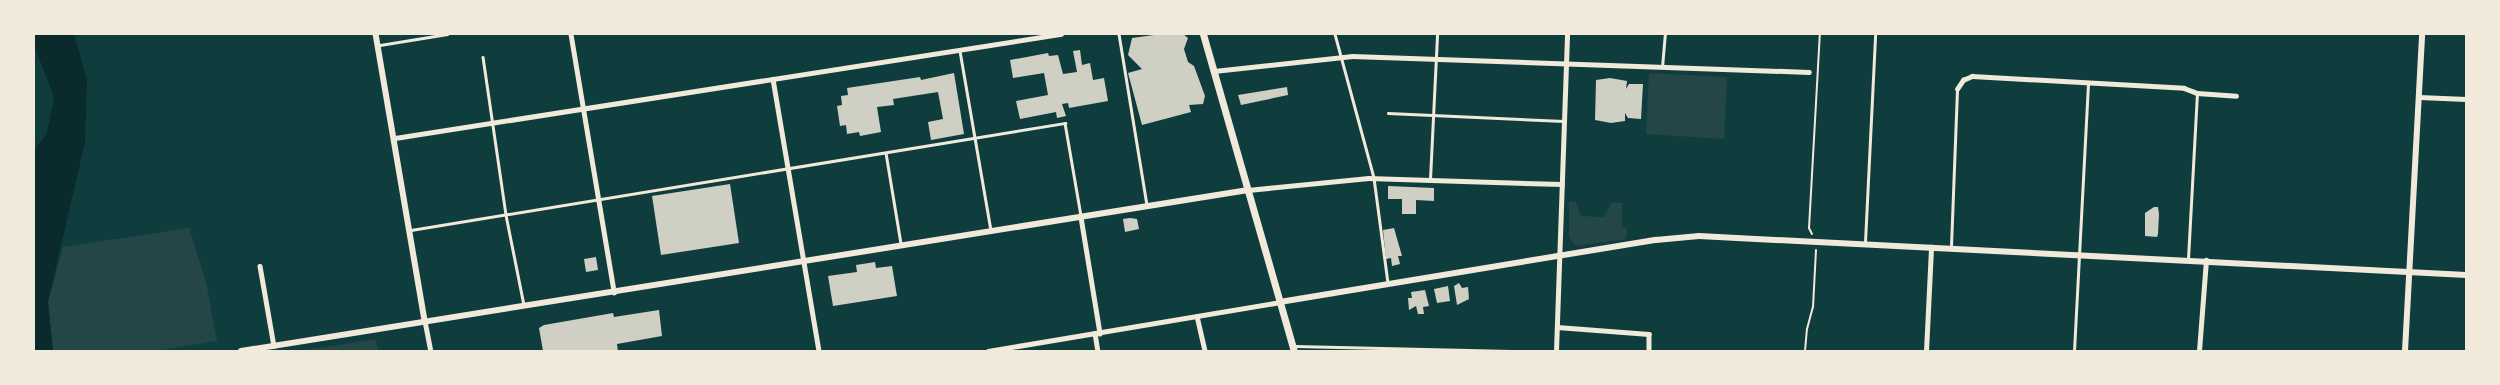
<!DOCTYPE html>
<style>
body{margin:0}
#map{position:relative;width:2500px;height:385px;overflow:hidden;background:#0f3d3e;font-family:"Roboto Condensed",sans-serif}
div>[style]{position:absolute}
.green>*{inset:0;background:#244646}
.water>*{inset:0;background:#0a2a2b}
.building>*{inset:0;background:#cfcfc3}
.path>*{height:2px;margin:-1px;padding:0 1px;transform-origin:1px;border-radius:1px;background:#f1e9da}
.service>*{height:2.5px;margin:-1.25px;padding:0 1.25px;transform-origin:1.25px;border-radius:1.25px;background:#f1e9da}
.minor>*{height:4.5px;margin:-2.25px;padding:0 2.25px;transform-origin:2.25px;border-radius:2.25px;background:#f1e9da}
.tertiary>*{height:5.5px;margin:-2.75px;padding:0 2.75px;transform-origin:2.75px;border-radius:2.75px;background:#f1e9da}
.secondary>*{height:6px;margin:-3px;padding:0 3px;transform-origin:3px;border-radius:3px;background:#f1e9da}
.primary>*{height:7px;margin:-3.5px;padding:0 3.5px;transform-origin:3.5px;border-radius:3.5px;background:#f1e9da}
span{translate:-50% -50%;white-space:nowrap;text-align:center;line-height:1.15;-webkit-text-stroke:4.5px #f1e9da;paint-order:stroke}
.frame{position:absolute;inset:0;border:35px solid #f1e9da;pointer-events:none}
</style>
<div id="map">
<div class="green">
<div style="clip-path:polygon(1649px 73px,1727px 77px,1724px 139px,1646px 134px)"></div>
<div style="clip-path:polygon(1569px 202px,1576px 202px,1581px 216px,1604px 217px,1611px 203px,1622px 203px,1622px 226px,1627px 229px,1626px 239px,1576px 246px,1569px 237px)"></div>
<div style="clip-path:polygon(189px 228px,206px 282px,217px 341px,155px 351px,53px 351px,48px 302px,63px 247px)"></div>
<div style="clip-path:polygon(376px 339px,378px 351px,298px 351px)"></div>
</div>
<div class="water">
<div style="clip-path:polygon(34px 34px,74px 34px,87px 80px,85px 142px,48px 302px,53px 351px,34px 351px,34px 151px,47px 133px,54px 97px,34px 45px)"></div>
</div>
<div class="building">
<div style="clip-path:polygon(1161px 34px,1183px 34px,1188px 38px,1184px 49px,1188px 62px,1194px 66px,1205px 96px,1203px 104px,1189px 105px,1191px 112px,1142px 125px,1128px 73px,1142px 69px,1128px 55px,1132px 38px)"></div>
<div style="clip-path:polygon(1080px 50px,1082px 65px,1090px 63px,1093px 80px,1104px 78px,1108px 101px,1069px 108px,1068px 103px,1062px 104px,1066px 116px,1057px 118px,1056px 112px,1020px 119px,1016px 101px,1048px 95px,1044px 73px,1013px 78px,1010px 60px,1048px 53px,1049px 56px,1058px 55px,1063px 74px,1077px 72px,1073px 51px)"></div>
<div style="clip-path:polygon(954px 73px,964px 134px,931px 140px,928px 122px,943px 119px,938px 92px,893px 99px,894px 105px,877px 107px,881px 132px,860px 136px,859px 132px,847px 134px,846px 125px,840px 126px,837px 106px,842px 105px,841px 96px,848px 95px,847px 88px,920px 77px,921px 80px)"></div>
<div style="clip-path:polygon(1610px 78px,1627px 81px,1626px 89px,1629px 84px,1643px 84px,1641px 119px,1628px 118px,1625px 113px,1625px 121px,1611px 123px,1595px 120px,1596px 80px)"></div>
<div style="clip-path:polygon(1287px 87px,1288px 95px,1241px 105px,1238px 95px)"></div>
<div style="clip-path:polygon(730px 184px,739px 243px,661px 255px,652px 196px)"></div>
<div style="clip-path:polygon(1388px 186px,1434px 188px,1434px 201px,1416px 200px,1416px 214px,1402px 214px,1402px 199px,1388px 199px)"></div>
<div style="clip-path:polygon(2154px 207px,2158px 207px,2159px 214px,2158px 234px,2157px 237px,2145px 236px,2145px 213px)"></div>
<div style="clip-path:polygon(1130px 218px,1137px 219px,1139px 229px,1125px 232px,1123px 219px)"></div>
<div style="clip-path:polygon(1394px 228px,1402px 256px,1398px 256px,1400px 264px,1392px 266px,1391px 258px,1386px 259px,1383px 230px)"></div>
<div style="clip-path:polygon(596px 257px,598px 270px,586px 272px,584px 259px)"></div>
<div style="clip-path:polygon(875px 262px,876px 268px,892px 266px,897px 296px,833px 306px,828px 276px,857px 272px,856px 265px)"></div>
<div style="clip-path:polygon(1459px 283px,1462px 288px,1468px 287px,1469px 299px,1457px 305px,1454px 286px)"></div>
<div style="clip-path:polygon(1448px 286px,1450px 301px,1437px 303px,1434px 289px)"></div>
<div style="clip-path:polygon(1425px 290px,1429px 306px,1423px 307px,1424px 314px,1418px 314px,1416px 306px,1409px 310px,1408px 298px,1412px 298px,1411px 292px)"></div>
<div style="clip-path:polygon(659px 310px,662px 336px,617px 344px,618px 351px,543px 351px,539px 328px,544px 325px,613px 313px,614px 317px)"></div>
</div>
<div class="path">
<div style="left:1812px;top:234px;width:7px;rotate:-117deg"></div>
<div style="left:1809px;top:228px;width:194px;rotate:-86.8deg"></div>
<div style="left:1805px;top:351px;width:22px;rotate:-85deg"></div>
<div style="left:1807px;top:329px;width:23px;rotate:-75deg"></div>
<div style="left:1813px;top:307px;width:57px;rotate:-87deg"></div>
</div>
<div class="service">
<div style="left:1119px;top:34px;width:173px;rotate:80.7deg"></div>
<div style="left:1335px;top:34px;width:149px;rotate:74.8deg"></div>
<div style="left:1374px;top:178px;width:106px;rotate:82.4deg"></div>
<div style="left:380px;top:45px;width:68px;rotate:-9.3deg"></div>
<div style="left:960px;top:51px;width:182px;rotate:80.2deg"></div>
<div style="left:483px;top:57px;width:160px;rotate:81.7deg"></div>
<div style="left:506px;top:215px;width:92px;rotate:78.7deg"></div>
<div style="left:1662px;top:67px;width:33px;rotate:-85deg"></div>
<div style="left:1388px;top:113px;width:176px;rotate:2.6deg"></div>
<div style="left:886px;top:153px;width:92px;rotate:80.6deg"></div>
<div style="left:1430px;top:179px;width:145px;rotate:-87.2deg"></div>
<div style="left:411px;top:230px;width:663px;rotate:-9.29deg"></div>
<div style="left:1065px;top:123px;width:94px;rotate:80.2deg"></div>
<div style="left:1865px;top:242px;width:208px;rotate:-87.2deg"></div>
<div style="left:1951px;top:246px;width:157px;rotate:-87.8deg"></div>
<div style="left:2188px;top:259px;width:166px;rotate:-86.9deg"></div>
<div style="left:1295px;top:346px;width:216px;rotate:1.3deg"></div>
<div style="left:2074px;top:351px;width:268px;rotate:-87deg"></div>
</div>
<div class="minor">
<div style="left:571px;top:34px;width:262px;rotate:80.5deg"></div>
<div style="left:1214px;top:71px;width:139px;rotate:-6.2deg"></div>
<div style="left:1352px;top:56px;width:457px;rotate:2deg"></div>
<div style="left:773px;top:79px;width:276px;rotate:80.4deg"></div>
<div style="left:1957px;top:89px;width:11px;rotate:-56deg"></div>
<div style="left:1963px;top:80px;width:10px;rotate:-24deg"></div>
<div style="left:1972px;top:76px;width:212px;rotate:3.2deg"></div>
<div style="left:2184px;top:88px;width:14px;rotate:21deg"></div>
<div style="left:2197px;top:93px;width:39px;rotate:4deg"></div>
<div style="left:2419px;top:97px;width:47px;rotate:2.4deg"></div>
<div style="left:395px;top:138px;width:674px;rotate:-8.88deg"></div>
<div style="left:1248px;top:190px;width:121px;rotate:-5.7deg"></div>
<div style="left:1368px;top:178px;width:194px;rotate:1.8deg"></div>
<div style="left:1081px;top:217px;width:118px;rotate:80.7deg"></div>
<div style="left:260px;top:266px;width:81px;rotate:80.1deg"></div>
<div style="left:1197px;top:316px;width:36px;rotate:77deg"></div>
<div style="left:425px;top:321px;width:31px;rotate:79deg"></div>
<div style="left:1557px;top:327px;width:92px;rotate:4.4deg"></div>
<div style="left:1649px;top:334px;width:17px;rotate:90deg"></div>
<div style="left:1095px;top:333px;width:18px;rotate:81deg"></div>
<div style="left:988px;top:351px;width:296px;rotate:-9.5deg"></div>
<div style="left:1556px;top:351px;width:317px;rotate:-88deg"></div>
<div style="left:1926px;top:351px;width:104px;rotate:-87.2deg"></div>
<div style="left:2199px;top:351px;width:91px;rotate:-85.6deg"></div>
</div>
<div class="tertiary">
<div style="left:376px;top:34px;width:291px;rotate:80.3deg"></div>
<div style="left:1280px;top:302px;width:381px;rotate:-9.4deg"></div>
<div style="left:1656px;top:240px;width:43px;rotate:-5.3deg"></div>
<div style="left:1699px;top:236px;width:768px;rotate:2.91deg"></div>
<div style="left:2405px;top:351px;width:317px;rotate:-86.9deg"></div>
</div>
<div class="secondary">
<div style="left:241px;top:351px;width:1020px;rotate:-9.08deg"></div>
</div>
<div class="primary">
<div style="left:1203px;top:34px;width:330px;rotate:74deg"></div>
</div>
<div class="frame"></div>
</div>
